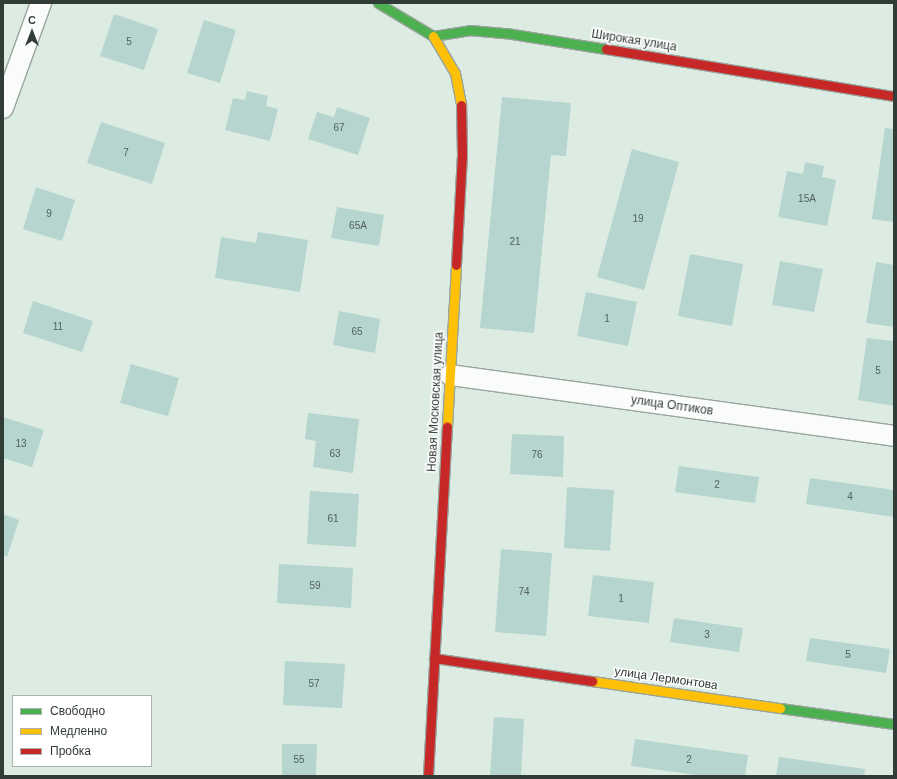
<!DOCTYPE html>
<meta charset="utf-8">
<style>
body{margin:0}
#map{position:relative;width:897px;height:779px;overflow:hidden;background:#ddece3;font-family:Arial,sans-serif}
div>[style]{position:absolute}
.building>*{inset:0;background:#b5d5ce}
.roads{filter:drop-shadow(1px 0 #99a49d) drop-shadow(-1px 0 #99a49d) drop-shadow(0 1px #99a49d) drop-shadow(0 -1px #99a49d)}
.street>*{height:20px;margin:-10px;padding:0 10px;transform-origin:10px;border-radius:10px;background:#fafcfb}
.fast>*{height:9px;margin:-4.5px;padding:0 4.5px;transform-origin:4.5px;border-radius:4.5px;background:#4caf50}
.slow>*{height:9px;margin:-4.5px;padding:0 4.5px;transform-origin:4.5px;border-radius:4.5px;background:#ffc107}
.jam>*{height:9px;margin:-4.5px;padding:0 4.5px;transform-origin:4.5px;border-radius:4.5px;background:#c62828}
span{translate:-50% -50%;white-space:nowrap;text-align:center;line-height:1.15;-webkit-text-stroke:3px #fff;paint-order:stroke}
.number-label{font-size:10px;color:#53625c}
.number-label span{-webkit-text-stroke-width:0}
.street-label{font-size:12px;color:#323c36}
.frame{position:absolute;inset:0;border:4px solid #323c36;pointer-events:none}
.legend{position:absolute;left:12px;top:695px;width:140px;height:72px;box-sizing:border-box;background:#fff;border:1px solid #adb1af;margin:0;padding:5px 7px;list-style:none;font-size:12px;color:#323c36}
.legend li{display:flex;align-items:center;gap:8px;height:20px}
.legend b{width:20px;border:1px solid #adb1af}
.north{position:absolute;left:12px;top:12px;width:40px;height:40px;-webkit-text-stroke:3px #fff;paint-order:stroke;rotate:0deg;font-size:11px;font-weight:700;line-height:16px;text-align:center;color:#323c36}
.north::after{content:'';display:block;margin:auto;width:14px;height:18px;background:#323c36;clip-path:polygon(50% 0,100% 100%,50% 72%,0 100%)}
</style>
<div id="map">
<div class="building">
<div style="clip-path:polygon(114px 14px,158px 29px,144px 70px,100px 56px)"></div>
<div style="clip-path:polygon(204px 20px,236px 30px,220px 83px,187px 73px)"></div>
<div style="clip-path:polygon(247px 91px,268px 96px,266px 106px,278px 109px,270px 141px,225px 130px,233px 98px,245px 100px)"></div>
<div style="clip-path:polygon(502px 97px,571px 103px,566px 156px,551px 155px,534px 333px,480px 328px)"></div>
<div style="clip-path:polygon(337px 107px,370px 118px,358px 155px,308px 139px,317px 112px,334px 117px)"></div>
<div style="clip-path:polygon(101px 122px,165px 143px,152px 184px,87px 163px)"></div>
<div style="clip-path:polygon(885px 128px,894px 129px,894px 222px,872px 219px)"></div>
<div style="clip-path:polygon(632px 149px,679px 162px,644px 290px,597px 277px)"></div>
<div style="clip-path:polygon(805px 162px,824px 166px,822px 177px,836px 180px,827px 226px,778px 217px,787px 171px,803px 174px)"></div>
<div style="clip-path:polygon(36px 187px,75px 200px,62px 241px,23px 229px)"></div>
<div style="clip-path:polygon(337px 207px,384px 215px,379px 246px,331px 238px)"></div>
<div style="clip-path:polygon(258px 232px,308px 240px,300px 292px,215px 278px,221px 237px,256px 243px)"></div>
<div style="clip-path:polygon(690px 254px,743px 264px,732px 326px,678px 316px)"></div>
<div style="clip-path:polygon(780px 261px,823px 269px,814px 312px,772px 305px)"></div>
<div style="clip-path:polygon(876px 262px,894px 265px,894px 327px,866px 323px)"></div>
<div style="clip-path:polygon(586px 292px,637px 302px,628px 346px,577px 336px)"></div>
<div style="clip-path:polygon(33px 301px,93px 321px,82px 352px,23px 333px)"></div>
<div style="clip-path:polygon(339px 311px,380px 319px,375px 353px,333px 345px)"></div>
<div style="clip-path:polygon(867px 338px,894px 341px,894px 406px,858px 400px)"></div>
<div style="clip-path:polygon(131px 364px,179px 378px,168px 416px,120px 403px)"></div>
<div style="clip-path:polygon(308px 413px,359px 419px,353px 473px,313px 467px,316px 441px,305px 439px)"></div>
<div style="clip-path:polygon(3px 417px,44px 430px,32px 467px,3px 458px)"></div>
<div style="clip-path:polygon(512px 434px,564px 436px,563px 477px,510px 474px)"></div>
<div style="clip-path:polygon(679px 466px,759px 477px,755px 503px,675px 492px)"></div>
<div style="clip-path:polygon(810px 478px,894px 490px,894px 517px,806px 504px)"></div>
<div style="clip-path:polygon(567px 487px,614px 490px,610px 551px,564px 548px)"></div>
<div style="clip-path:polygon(310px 491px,359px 494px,356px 547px,307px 544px)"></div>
<div style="clip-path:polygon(3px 514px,19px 520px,7px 557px,3px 555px)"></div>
<div style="clip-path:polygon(501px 549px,552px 553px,546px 636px,495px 632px)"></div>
<div style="clip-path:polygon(279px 564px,353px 568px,351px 608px,277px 603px)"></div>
<div style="clip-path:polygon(593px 575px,654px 582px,649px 623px,588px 616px)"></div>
<div style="clip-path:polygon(674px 618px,743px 628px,739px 652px,670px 642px)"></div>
<div style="clip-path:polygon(810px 638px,890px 649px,886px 673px,806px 661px)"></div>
<div style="clip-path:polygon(285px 661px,345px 664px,342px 708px,283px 705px)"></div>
<div style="clip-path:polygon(494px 717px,524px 719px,521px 776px,490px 776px)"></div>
<div style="clip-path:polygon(635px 739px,748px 755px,745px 776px,703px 776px,631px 766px)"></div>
<div style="clip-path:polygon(282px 744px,317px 744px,316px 776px,282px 776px)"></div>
<div style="clip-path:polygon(779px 757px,865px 769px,864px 776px,776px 776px)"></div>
</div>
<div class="roads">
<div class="street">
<div style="left:3px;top:108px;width:112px;rotate:-70.1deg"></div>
<div style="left:450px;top:375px;width:448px;rotate:7.8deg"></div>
</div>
<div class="fast">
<div style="left:378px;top:3px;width:64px;rotate:31deg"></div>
<div style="left:433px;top:36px;width:36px;rotate:-9deg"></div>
<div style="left:469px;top:30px;width:37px;rotate:5deg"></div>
<div style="left:506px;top:33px;width:101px;rotate:9.1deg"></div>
<div style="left:780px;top:708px;width:115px;rotate:8deg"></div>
</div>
<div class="slow">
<div style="left:433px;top:36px;width:43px;rotate:59.3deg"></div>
<div style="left:455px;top:73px;width:33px;rotate:79deg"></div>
<div style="left:447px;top:427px;width:162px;rotate:-86.8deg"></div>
<div style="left:592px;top:681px;width:190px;rotate:8.2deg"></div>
</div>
<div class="jam">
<div style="left:606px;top:49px;width:292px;rotate:9.3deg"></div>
<div style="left:456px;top:265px;width:110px;rotate:-86.9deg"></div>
<div style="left:462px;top:155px;width:50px;rotate:-91.1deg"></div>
<div style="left:434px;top:658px;width:160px;rotate:8.3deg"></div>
<div style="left:428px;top:776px;width:350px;rotate:-86.9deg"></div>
</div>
</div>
<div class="number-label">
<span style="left:129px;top:42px">5</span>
<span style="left:339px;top:128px">67</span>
<span style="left:126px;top:153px">7</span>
<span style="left:807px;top:199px">15А</span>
<span style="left:49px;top:214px">9</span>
<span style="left:638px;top:219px">19</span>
<span style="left:358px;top:226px">65А</span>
<span style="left:515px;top:242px">21</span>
<span style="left:607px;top:319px">1</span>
<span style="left:58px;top:327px">11</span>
<span style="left:357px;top:332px">65</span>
<span style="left:878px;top:371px">5</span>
<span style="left:21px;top:444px">13</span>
<span style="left:335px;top:454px">63</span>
<span style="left:537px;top:455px">76</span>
<span style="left:717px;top:485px">2</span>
<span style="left:850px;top:497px">4</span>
<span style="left:333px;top:519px">61</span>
<span style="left:315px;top:586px">59</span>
<span style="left:524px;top:592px">74</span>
<span style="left:621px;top:599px">1</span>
<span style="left:707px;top:635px">3</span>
<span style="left:848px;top:655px">5</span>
<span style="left:314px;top:684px">57</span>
<span style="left:299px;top:760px">55</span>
<span style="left:689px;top:760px">2</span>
</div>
<div class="street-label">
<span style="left:634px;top:41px;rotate:9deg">Широкая улица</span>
<span style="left:436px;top:402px;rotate:-87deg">Новая Московская улица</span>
<span style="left:672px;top:406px;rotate:8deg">улица Оптиков</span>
<span style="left:666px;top:679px;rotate:8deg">улица Лермонтова</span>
</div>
<div class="frame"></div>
<ul class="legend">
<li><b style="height:5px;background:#4caf50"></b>Свободно</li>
<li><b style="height:5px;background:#ffc107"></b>Медленно</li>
<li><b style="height:5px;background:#c62828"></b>Пробка</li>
</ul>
<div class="north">С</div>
</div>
